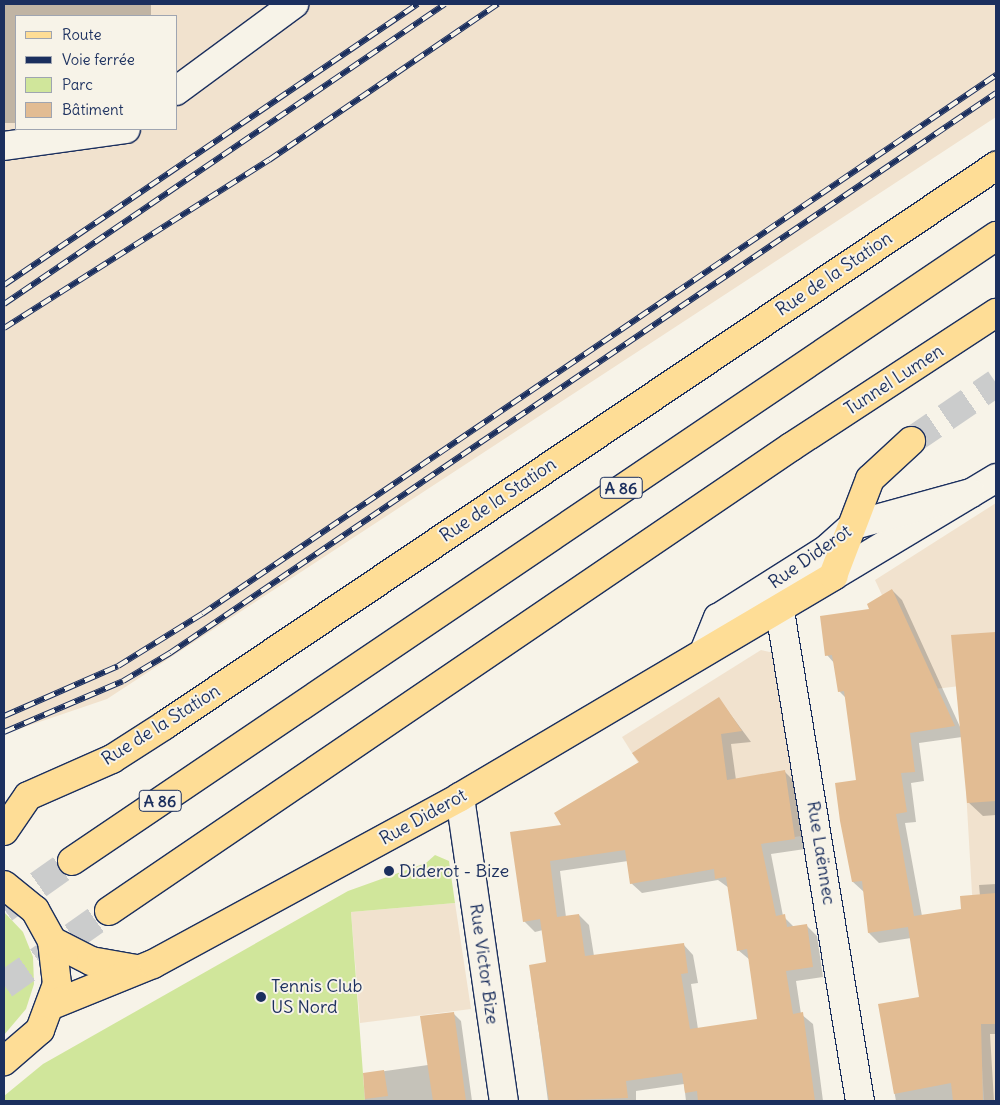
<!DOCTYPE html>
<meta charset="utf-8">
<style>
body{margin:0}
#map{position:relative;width:1000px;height:1105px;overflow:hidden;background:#f7f3e8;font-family:Delius,sans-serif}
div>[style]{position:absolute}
.built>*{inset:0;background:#f1e2ce}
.green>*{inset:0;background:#d0e69b}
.shadow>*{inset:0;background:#0003}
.building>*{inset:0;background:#e2bc93}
.highway-tunnel>*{height:28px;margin-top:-14px;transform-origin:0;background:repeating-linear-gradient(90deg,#cbcccc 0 28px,transparent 0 42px)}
.roads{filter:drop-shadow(1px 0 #1b2f5e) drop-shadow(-1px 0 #1b2f5e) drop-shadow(0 1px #1b2f5e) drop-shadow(0 -1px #1b2f5e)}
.minor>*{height:28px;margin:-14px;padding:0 14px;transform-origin:14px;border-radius:14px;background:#f7f3e8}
.major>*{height:28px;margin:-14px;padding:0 14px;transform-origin:14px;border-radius:14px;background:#fedd96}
.highway>*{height:28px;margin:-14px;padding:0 14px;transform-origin:14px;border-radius:14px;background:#fedd96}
.rail>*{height:5.5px;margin-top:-2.75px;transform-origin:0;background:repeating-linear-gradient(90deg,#f7f3e8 0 11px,#1b2f5e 0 22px);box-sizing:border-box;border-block:1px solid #1b2f5e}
.dots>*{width:14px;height:14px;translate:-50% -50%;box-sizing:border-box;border:2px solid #f7f3e8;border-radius:50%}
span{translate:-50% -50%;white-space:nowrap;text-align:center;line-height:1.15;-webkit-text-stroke:4px #f7f3e8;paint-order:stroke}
.shield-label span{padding:1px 4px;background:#f7f3e8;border:1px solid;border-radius:4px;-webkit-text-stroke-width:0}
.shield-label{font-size:16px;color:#1b2f5e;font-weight:700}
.street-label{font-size:18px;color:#1b2f5e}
.poi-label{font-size:18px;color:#1b2f5e}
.left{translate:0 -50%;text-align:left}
.frame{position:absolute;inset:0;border:5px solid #1b2f5e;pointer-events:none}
.legend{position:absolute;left:15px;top:15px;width:162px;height:115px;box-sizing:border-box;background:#f7f3e8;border:1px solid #9fa5b1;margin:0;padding:6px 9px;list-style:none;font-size:15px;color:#1b2f5e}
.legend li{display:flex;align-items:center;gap:10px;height:25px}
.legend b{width:25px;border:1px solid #9fa5b1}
</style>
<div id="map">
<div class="built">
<div style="clip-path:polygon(evenodd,4px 4px,996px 4px,996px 117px,107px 699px,4px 734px,4px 4px,16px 16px,176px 16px,176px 129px,16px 129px,16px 16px)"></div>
<div style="clip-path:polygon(996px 503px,996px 1101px,984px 1101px,960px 686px,926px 690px,875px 580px)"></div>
<div style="clip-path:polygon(761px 650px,774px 653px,801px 836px,695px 854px,622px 737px)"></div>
<div style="clip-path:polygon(455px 903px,471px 1009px,360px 1023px,351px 912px)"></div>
</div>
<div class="green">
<div style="clip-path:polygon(435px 855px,449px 861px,455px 903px,351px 912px,365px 1101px,4px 1101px,4px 1096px,43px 1064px,348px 891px,426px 863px)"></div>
<div style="clip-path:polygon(4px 912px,23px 932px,33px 957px,34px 984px,26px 1009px,4px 1035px)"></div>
</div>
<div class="shadow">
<div style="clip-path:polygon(4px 4px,151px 4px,151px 16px,16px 16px,16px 123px,4px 123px)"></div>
<div style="clip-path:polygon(892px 590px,902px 600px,961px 729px,953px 636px,996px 634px,996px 815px,983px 816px,968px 802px,962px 737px,919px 743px,924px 781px,911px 783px,916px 822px,905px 823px,922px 916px,962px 910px,980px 896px,979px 885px,996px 884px,996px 1034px,990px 1034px,994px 1101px,896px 1101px,879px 1005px,920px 998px,911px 938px,879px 943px,869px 933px,864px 892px,853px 882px,857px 781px,846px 698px,839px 691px,835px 664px,827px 655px)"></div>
<div style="clip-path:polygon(evenodd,719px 699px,751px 742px,731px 744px,736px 780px,785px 772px,795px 782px,805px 849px,771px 854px,783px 916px,795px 928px,807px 926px,817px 936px,823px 977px,796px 981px,801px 1014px,813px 1024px,823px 1101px,686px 1101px,684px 1084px,636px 1091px,636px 1101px,548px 1101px,530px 966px,547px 963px,543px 930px,535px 932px,524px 921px,563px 826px,719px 699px,628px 861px,631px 883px,642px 893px,718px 880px,729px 888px,738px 950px,750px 960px,759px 1020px,698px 1029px,691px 984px,698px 983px,693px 955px,683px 944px,594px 956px,589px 925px,579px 915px,566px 917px,560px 871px,628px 861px)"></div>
<div style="clip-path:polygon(453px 1013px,461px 1021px,472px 1101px,365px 1101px,364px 1074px,428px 1065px)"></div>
</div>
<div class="building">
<div style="clip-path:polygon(892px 589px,955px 726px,910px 733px,915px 772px,901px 773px,907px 812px,896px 814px,914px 916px,961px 909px,960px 896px,996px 893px,996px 1024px,981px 1024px,983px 1101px,953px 1101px,951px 1083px,894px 1094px,878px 1004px,919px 997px,908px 927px,868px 933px,862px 881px,852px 882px,840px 821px,835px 783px,856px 780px,844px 691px,838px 692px,832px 655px,825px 656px,820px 616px,869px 609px,867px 604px)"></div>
<div style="clip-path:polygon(996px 632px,996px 801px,967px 803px,951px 635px)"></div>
<div style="clip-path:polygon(evenodd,719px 697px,742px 731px,721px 734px,727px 780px,785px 770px,795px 839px,761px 844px,776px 916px,785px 914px,787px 927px,807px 924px,813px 967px,786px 971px,793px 1014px,803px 1012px,815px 1101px,698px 1101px,697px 1091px,685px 1093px,682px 1073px,626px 1081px,628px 1098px,549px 1101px,529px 965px,546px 962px,540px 919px,523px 922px,510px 832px,561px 825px,554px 813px,639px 762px,632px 753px,719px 697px,625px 850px,630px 884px,714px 869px,715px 879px,726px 877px,737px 951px,747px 949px,757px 1019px,690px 1029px,681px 974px,688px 973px,684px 943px,585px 956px,579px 914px,557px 917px,550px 861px,625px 850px)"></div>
<div style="clip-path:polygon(454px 1012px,466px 1101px,433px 1101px,420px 1016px)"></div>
<div style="clip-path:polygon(384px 1070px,388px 1096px,365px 1099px,363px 1073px)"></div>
</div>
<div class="highway-tunnel">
<div style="left:911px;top:441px;width:103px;rotate:-34.3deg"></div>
<div style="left:4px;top:909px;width:83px;rotate:-35.2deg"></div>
<div style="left:4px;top:985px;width:128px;rotate:-35.2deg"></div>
</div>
<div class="roads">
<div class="minor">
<div style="left:176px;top:91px;width:147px;rotate:-36.4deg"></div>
<div style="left:4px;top:146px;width:123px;rotate:-7.9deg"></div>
<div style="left:833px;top:576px;width:190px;rotate:-31deg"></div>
<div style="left:779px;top:605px;width:503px;rotate:80.73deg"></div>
<div style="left:704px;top:652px;width:37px;rotate:-68deg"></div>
<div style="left:718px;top:618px;width:129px;rotate:-32.3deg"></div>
<div style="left:827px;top:549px;width:36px;rotate:-42deg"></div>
<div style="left:854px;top:525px;width:121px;rotate:-15.3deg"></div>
<div style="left:460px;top:797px;width:307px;rotate:81.8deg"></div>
</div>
<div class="major">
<div style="left:4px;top:831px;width:42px;rotate:-55.6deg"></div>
<div style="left:28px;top:796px;width:92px;rotate:-23.8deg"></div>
<div style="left:112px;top:759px;width:63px;rotate:-32.7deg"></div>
<div style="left:165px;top:725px;width:1002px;rotate:-33.93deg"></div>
<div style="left:4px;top:885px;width:40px;rotate:39deg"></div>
<div style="left:35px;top:910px;width:35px;rotate:61deg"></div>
<div style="left:52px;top:941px;width:43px;rotate:83.4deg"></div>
<div style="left:57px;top:984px;width:49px;rotate:110.3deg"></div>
<div style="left:40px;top:1030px;width:48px;rotate:139.3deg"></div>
<div style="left:52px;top:941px;width:44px;rotate:27.1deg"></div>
<div style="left:91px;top:961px;width:46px;rotate:10.1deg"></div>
<div style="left:52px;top:1005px;width:109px;rotate:-22.1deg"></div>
<div style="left:153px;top:964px;width:349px;rotate:-28.5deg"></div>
<div style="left:460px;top:797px;width:434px;rotate:-30.6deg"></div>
</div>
<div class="highway">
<div style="left:833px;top:576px;width:104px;rotate:-69.1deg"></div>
<div style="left:870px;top:479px;width:56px;rotate:-42.8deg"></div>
<div style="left:72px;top:861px;width:1116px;rotate:-34.07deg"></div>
<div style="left:109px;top:911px;width:825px;rotate:-34.23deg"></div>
<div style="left:791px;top:447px;width:245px;rotate:-33.2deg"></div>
</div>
</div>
<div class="rail">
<div style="left:4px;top:285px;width:500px;rotate:-34.2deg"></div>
<div style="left:4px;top:304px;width:533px;rotate:-34.23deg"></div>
<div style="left:4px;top:328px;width:314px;rotate:-32.4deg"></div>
<div style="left:269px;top:160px;width:277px;rotate:-34.3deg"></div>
<div style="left:4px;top:716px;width:124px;rotate:-23.7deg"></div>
<div style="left:118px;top:666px;width:99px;rotate:-31.8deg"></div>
<div style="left:202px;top:614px;width:960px;rotate:-34.17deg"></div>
<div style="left:4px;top:732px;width:129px;rotate:-23.2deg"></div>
<div style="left:123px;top:681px;width:55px;rotate:-30.8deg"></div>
<div style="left:170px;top:653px;width:998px;rotate:-34.14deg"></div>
</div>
<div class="dots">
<div style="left:389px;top:871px;background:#1b2f5e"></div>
<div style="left:261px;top:997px;background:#1b2f5e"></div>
</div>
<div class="shield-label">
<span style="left:621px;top:488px">A 86</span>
<span style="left:160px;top:801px">A 86</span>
</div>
<div class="street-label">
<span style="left:834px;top:274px;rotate:-34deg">Rue de la Station</span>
<span style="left:894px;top:380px;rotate:-33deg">Tunnel Lumen</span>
<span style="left:498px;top:500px;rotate:-34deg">Rue de la Station</span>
<span style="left:810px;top:557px;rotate:-35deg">Rue Diderot</span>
<span style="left:161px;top:725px;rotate:-32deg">Rue de la Station</span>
<span style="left:423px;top:817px;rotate:-29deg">Rue Diderot</span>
<span style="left:821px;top:853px;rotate:81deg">Rue Laënnec</span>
<span style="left:484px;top:964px;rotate:82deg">Rue Victor Bize</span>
</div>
<div class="poi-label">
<span class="left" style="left:399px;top:871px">Diderot - Bize</span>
<span class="left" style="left:271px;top:997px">Tennis Club<br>US Nord</span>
</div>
<div class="frame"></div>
<ul class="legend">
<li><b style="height:6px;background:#fedd96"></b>Route</li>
<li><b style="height:6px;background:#1b2f5e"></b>Voie ferrée</li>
<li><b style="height:14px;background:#d0e69b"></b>Parc</li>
<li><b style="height:14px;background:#e2bc93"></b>Bâtiment</li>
</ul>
</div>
